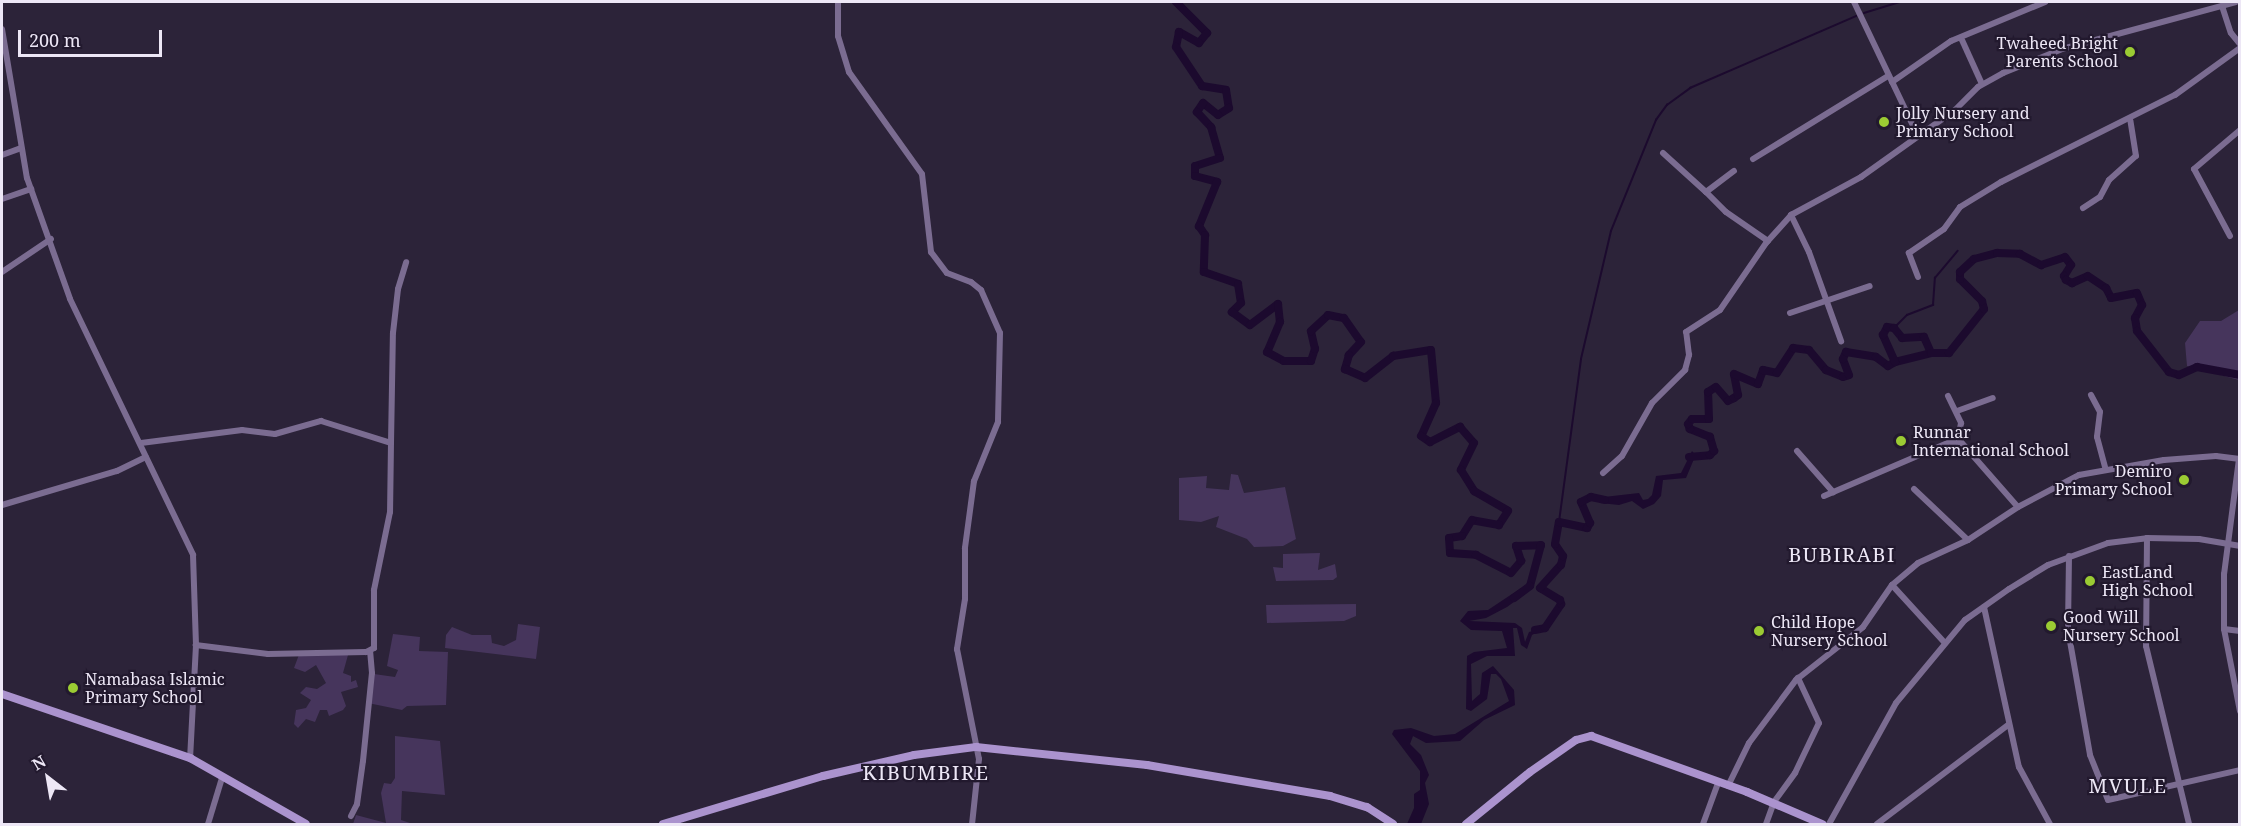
<!DOCTYPE html>
<style>
body{margin:0}
#map{position:relative;width:2241px;height:826px;overflow:hidden;background:#2c2339;font-family:"Noto Serif",serif}
div>[style]{position:absolute}
.green>*{inset:0;background:#46355c}
.water>*{inset:0;background:#1c0a2e}
.stream>*{height:1.5px;margin:-0.75px;padding:0 0.75px;transform-origin:0.75px;border-radius:0.75px;background:#1c0a2e}
.river>*{height:8px;margin:-4px;padding:0 4px;transform-origin:4px;border-radius:4px;background:#1c0a2e}
.street>*{height:6px;margin:-3px;padding:0 3px;transform-origin:3px;border-radius:3px;background:#7b6c91}
.secondary>*{height:8px;margin:-4px;padding:0 4px;transform-origin:4px;border-radius:4px;background:#ab93ce}
.dots>*{width:16px;height:16px;translate:-50% -50%;box-sizing:border-box;border:3px solid #22192e;border-radius:50%}
span{translate:-50% -50%;white-space:nowrap;text-align:center;line-height:1.15;-webkit-text-stroke:4.5px #22192e;paint-order:stroke}
.poi-label{font-size:16px;color:#ede7f6}
.right{translate:-100% -50%;text-align:right}
.left{translate:0 -50%;text-align:left}
.quarter-label{font-size:20px;color:#ede7f6;letter-spacing:1.5px}
.frame{position:absolute;inset:0;border:3px solid #ede7f6;pointer-events:none}
.north{position:absolute;left:18px;top:748px;width:60px;height:60px;-webkit-text-stroke:4px #22192e;paint-order:stroke;rotate:329deg;font-size:16px;font-weight:700;line-height:24px;text-align:center;color:#ede7f6}
.north::after{content:'';display:block;margin:auto;width:21px;height:27px;background:#ede7f6;clip-path:polygon(50% 0,100% 100%,50% 72%,0 100%)}
.scale{position:absolute;left:18px;top:30px;width:144px;height:27px;box-sizing:border-box;border:3px solid #ede7f6;border-top:0;padding-left:8px;font-size:18px;line-height:21px;white-space:nowrap;color:#ede7f6;-webkit-text-stroke:4px #22192e;paint-order:stroke}
</style>
<div id="map">
<div class="green">
<div style="clip-path:polygon(2239px 310px,2239px 380px,2187px 366px,2185px 343px,2200px 321px,2221px 321px)"></div>
<div style="clip-path:polygon(1231px 474px,1238px 475px,1244px 493px,1285px 487px,1296px 539px,1283px 546px,1254px 547px,1247px 539px,1216px 527px,1219px 516px,1201px 522px,1179px 520px,1179px 478px,1207px 476px,1206px 488px,1229px 490px)"></div>
<div style="clip-path:polygon(1320px 553px,1318px 570px,1335px 564px,1337px 577px,1333px 580px,1276px 581px,1273px 567px,1283px 568px,1283px 554px)"></div>
<div style="clip-path:polygon(1356px 604px,1356px 616px,1344px 621px,1267px 623px,1266px 605px)"></div>
<div style="clip-path:polygon(518px 624px,540px 627px,536px 659px,445px 648px,446px 635px,452px 627px,472px 635px,491px 635px,492px 643px,504px 646px,516px 640px)"></div>
<div style="clip-path:polygon(393px 634px,420px 637px,419px 651px,448px 652px,446px 705px,407px 706px,402px 710px,368px 703px,374px 674px,395px 677px,398px 670px,387px 666px)"></div>
<div style="clip-path:polygon(300px 652px,348px 655px,343px 673px,351px 676px,351px 682px,356px 680px,358px 687px,341px 692px,346px 706px,343px 710px,329px 716px,327px 710px,320px 710px,315px 722px,306px 719px,298px 728px,294px 724px,296px 710px,306px 708px,311px 700px,300px 693px,306px 687px,317px 689px,326px 683px,316px 665px,305px 672px,294px 668px)"></div>
<div style="clip-path:polygon(395px 736px,440px 741px,445px 795px,402px 791px,401px 820px,413px 824px,353px 824px,356px 815px,386px 823px,381px 793px,384px 783px,391px 784px,395px 778px)"></div>
</div>
<div class="water">
<div style="clip-path:polygon(1692px 451px,1699px 459px,1694px 459px,1686px 478px,1663px 480px,1661px 496px,1654px 504px,1643px 509px,1632px 501px,1619px 505px,1600px 503px,1595px 498px,1639px 493px,1643px 500px,1648px 499px,1652px 495px,1656px 476px,1681px 473px)"></div>
<div style="clip-path:polygon(1521px 588px,1525px 594px,1507px 607px,1486px 618px,1469px 621px,1515px 623px,1522px 628px,1525px 642px,1529px 632px,1545px 628px,1532px 635px,1527px 649px,1521px 645px,1517px 628px,1513px 628px,1515px 656px,1487px 656px,1471px 664px,1472px 701px,1480px 694px,1482px 673px,1493px 666px,1514px 690px,1515px 705px,1484px 720px,1460px 741px,1426px 743px,1413px 736px,1410px 744px,1421px 755px,1429px 775px,1425px 783px,1429px 804px,1421px 824px,1407px 824px,1414px 808px,1414px 794px,1420px 790px,1420px 771px,1392px 734px,1394px 730px,1411px 728px,1434px 736px,1455px 734px,1509px 701px,1501px 679px,1496px 674px,1491px 674px,1487px 699px,1471px 711px,1466px 709px,1467px 656px,1474px 652px,1507px 648px,1502px 631px,1471px 630px,1460px 621px,1468px 611px,1488px 610px)"></div>
</div>
<div class="stream">
<div style="left:1864px;top:13px;width:37px;rotate:-17deg"></div>
<div style="left:1894px;top:328px;width:18px;rotate:-45deg"></div>
<div style="left:1907px;top:315px;width:28px;rotate:-21deg"></div>
<div style="left:1933px;top:305px;width:27px;rotate:-86deg"></div>
<div style="left:1935px;top:278px;width:35px;rotate:-50deg"></div>
<div style="left:1559px;top:522px;width:164px;rotate:-82.3deg"></div>
<div style="left:1581px;top:359px;width:131px;rotate:-76.8deg"></div>
<div style="left:1611px;top:231px;width:120px;rotate:-67.9deg"></div>
<div style="left:1656px;top:120px;width:19px;rotate:-54deg"></div>
<div style="left:1667px;top:105px;width:29px;rotate:-36deg"></div>
<div style="left:1690px;top:88px;width:181px;rotate:-23.4deg"></div>
</div>
<div class="river">
<div style="left:1176px;top:2px;width:44px;rotate:45deg"></div>
<div style="left:1207px;top:33px;width:13px;rotate:129deg"></div>
<div style="left:1199px;top:43px;width:23px;rotate:-151deg"></div>
<div style="left:1179px;top:32px;width:15px;rotate:101deg"></div>
<div style="left:1176px;top:47px;width:47px;rotate:56.3deg"></div>
<div style="left:1202px;top:86px;width:24px;rotate:9deg"></div>
<div style="left:1226px;top:90px;width:18px;rotate:81deg"></div>
<div style="left:1229px;top:108px;width:13px;rotate:148deg"></div>
<div style="left:1218px;top:115px;width:19px;rotate:-141deg"></div>
<div style="left:1203px;top:103px;width:11px;rotate:124deg"></div>
<div style="left:1197px;top:112px;width:21px;rotate:47deg"></div>
<div style="left:1211px;top:127px;width:32px;rotate:74deg"></div>
<div style="left:1220px;top:158px;width:26px;rotate:162deg"></div>
<div style="left:1195px;top:166px;width:10px;rotate:90deg"></div>
<div style="left:1195px;top:176px;width:23px;rotate:15deg"></div>
<div style="left:1217px;top:182px;width:48px;rotate:112.2deg"></div>
<div style="left:1199px;top:226px;width:11px;rotate:56deg"></div>
<div style="left:1205px;top:235px;width:37px;rotate:92deg"></div>
<div style="left:1204px;top:272px;width:36px;rotate:19deg"></div>
<div style="left:1238px;top:284px;width:19px;rotate:81deg"></div>
<div style="left:1241px;top:303px;width:13px;rotate:135deg"></div>
<div style="left:1232px;top:312px;width:22px;rotate:36deg"></div>
<div style="left:1250px;top:325px;width:35px;rotate:-37deg"></div>
<div style="left:1278px;top:304px;width:18px;rotate:84deg"></div>
<div style="left:1280px;top:322px;width:33px;rotate:113deg"></div>
<div style="left:1267px;top:352px;width:19px;rotate:28deg"></div>
<div style="left:1284px;top:361px;width:27px"></div>
<div style="left:1311px;top:361px;width:13px;rotate:-72deg"></div>
<div style="left:1315px;top:349px;width:18px;rotate:-103deg"></div>
<div style="left:1311px;top:331px;width:23px;rotate:-43deg"></div>
<div style="left:1328px;top:315px;width:16px;rotate:11deg"></div>
<div style="left:1344px;top:318px;width:29px;rotate:55deg"></div>
<div style="left:1361px;top:342px;width:18px;rotate:133deg"></div>
<div style="left:1349px;top:355px;width:15px;rotate:106deg"></div>
<div style="left:1345px;top:369px;width:22px;rotate:24deg"></div>
<div style="left:1365px;top:378px;width:36px;rotate:-38deg"></div>
<div style="left:1393px;top:356px;width:38px;rotate:-9deg"></div>
<div style="left:1431px;top:350px;width:53px;rotate:84.6deg"></div>
<div style="left:1436px;top:403px;width:36px;rotate:114deg"></div>
<div style="left:1421px;top:436px;width:11px;rotate:34deg"></div>
<div style="left:1430px;top:442px;width:34px;rotate:-27deg"></div>
<div style="left:1460px;top:427px;width:21px;rotate:49deg"></div>
<div style="left:1474px;top:443px;width:30px;rotate:116deg"></div>
<div style="left:1461px;top:470px;width:25px;rotate:58deg"></div>
<div style="left:1474px;top:491px;width:39px;rotate:30deg"></div>
<div style="left:1508px;top:511px;width:17px;rotate:123deg"></div>
<div style="left:1499px;top:525px;width:27px;rotate:-170deg"></div>
<div style="left:1472px;top:520px;width:19px;rotate:122deg"></div>
<div style="left:1462px;top:536px;width:13px;rotate:171deg"></div>
<div style="left:1449px;top:538px;width:15px;rotate:86deg"></div>
<div style="left:1450px;top:553px;width:26px;rotate:4deg"></div>
<div style="left:1476px;top:555px;width:39px;rotate:27deg"></div>
<div style="left:1511px;top:573px;width:16px;rotate:-50deg"></div>
<div style="left:1521px;top:561px;width:16px;rotate:-108deg"></div>
<div style="left:1516px;top:546px;width:25px;rotate:-2deg"></div>
<div style="left:1541px;top:545px;width:42px;rotate:105deg"></div>
<div style="left:1530px;top:586px;width:20px;rotate:143deg"></div>
<div style="left:1895px;top:362px;width:37px;rotate:-14deg"></div>
<div style="left:1689px;top:457px;width:21px;rotate:-5deg"></div>
<div style="left:1710px;top:455px;width:6px;rotate:-45deg"></div>
<div style="left:1714px;top:451px;width:15px;rotate:-106deg"></div>
<div style="left:1710px;top:437px;width:22px;rotate:-158deg"></div>
<div style="left:1690px;top:429px;width:5px;rotate:-112deg"></div>
<div style="left:1688px;top:424px;width:6px;rotate:-51deg"></div>
<div style="left:1692px;top:419px;width:17px"></div>
<div style="left:1709px;top:419px;width:27px;rotate:-92deg"></div>
<div style="left:1708px;top:392px;width:9px;rotate:-32deg"></div>
<div style="left:1716px;top:387px;width:18px;rotate:49deg"></div>
<div style="left:1728px;top:401px;width:7px;rotate:-27deg"></div>
<div style="left:1734px;top:398px;width:5px;rotate:-37deg"></div>
<div style="left:1738px;top:395px;width:21px;rotate:-101deg"></div>
<div style="left:1734px;top:374px;width:26px;rotate:23deg"></div>
<div style="left:1758px;top:384px;width:15px;rotate:-70deg"></div>
<div style="left:1763px;top:370px;width:14px;rotate:12deg"></div>
<div style="left:1777px;top:373px;width:30px;rotate:-57deg"></div>
<div style="left:1793px;top:348px;width:16px;rotate:7deg"></div>
<div style="left:1809px;top:350px;width:26px;rotate:50deg"></div>
<div style="left:1826px;top:370px;width:18px;rotate:22deg"></div>
<div style="left:1843px;top:377px;width:6px;rotate:-18deg"></div>
<div style="left:1849px;top:375px;width:17px;rotate:-111deg"></div>
<div style="left:1843px;top:359px;width:8px;rotate:-67deg"></div>
<div style="left:1846px;top:352px;width:30px;rotate:9deg"></div>
<div style="left:1876px;top:357px;width:15px;rotate:37deg"></div>
<div style="left:1888px;top:366px;width:8px;rotate:-30deg"></div>
<div style="left:1895px;top:362px;width:30px;rotate:-114deg"></div>
<div style="left:1883px;top:335px;width:9px;rotate:-63deg"></div>
<div style="left:1887px;top:327px;width:7px;rotate:8deg"></div>
<div style="left:1894px;top:328px;width:13px;rotate:51deg"></div>
<div style="left:1902px;top:338px;width:22px;rotate:-3deg"></div>
<div style="left:1924px;top:337px;width:17px;rotate:66deg"></div>
<div style="left:1931px;top:353px;width:18px"></div>
<div style="left:1949px;top:353px;width:56px;rotate:-51.5deg"></div>
<div style="left:1984px;top:309px;width:8px;rotate:-104deg"></div>
<div style="left:1982px;top:301px;width:31px;rotate:-135deg"></div>
<div style="left:1960px;top:279px;width:7px;rotate:-90deg"></div>
<div style="left:1960px;top:272px;width:19px;rotate:-43deg"></div>
<div style="left:1974px;top:259px;width:24px;rotate:-15deg"></div>
<div style="left:1997px;top:253px;width:23px;rotate:2deg"></div>
<div style="left:2020px;top:254px;width:24px;rotate:28deg"></div>
<div style="left:2041px;top:265px;width:25px;rotate:-18deg"></div>
<div style="left:2065px;top:257px;width:10px;rotate:53deg"></div>
<div style="left:2071px;top:265px;width:13px;rotate:122deg"></div>
<div style="left:2064px;top:276px;width:4px;rotate:63deg"></div>
<div style="left:2066px;top:280px;width:7px;rotate:27deg"></div>
<div style="left:2072px;top:283px;width:17px;rotate:-24deg"></div>
<div style="left:2088px;top:276px;width:22px;rotate:34deg"></div>
<div style="left:2106px;top:288px;width:11px;rotate:63deg"></div>
<div style="left:2111px;top:298px;width:26px;rotate:-11deg"></div>
<div style="left:2137px;top:293px;width:13px;rotate:67deg"></div>
<div style="left:2142px;top:305px;width:15px;rotate:118deg"></div>
<div style="left:2135px;top:318px;width:13px;rotate:81deg"></div>
<div style="left:2137px;top:331px;width:52px;rotate:52deg"></div>
<div style="left:2169px;top:372px;width:10px;rotate:17deg"></div>
<div style="left:2179px;top:375px;width:20px;rotate:-24deg"></div>
<div style="left:2197px;top:367px;width:44px;rotate:10.5deg"></div>
<div style="left:1535px;top:630px;width:10px;rotate:-11deg"></div>
<div style="left:1545px;top:628px;width:29px;rotate:-56deg"></div>
<div style="left:1561px;top:604px;width:4px;rotate:-104deg"></div>
<div style="left:1560px;top:600px;width:23px;rotate:-149deg"></div>
<div style="left:1540px;top:588px;width:31px;rotate:-48deg"></div>
<div style="left:1561px;top:565px;width:9px;rotate:-77deg"></div>
<div style="left:1563px;top:556px;width:14px;rotate:-124deg"></div>
<div style="left:1555px;top:544px;width:22px;rotate:-80deg"></div>
<div style="left:1559px;top:522px;width:29px;rotate:12deg"></div>
<div style="left:1587px;top:528px;width:6px;rotate:-59deg"></div>
<div style="left:1590px;top:523px;width:23px;rotate:-113deg"></div>
<div style="left:1581px;top:502px;width:11px;rotate:-27deg"></div>
<div style="left:1591px;top:497px;width:14px;rotate:12deg"></div>
</div>
<div class="street">
<div style="left:838px;top:2px;width:34px;rotate:90deg"></div>
<div style="left:838px;top:36px;width:38px;rotate:73deg"></div>
<div style="left:849px;top:72px;width:125px;rotate:54.4deg"></div>
<div style="left:922px;top:174px;width:79px;rotate:83.4deg"></div>
<div style="left:931px;top:252px;width:26px;rotate:53deg"></div>
<div style="left:947px;top:273px;width:26px;rotate:21deg"></div>
<div style="left:971px;top:282px;width:13px;rotate:39deg"></div>
<div style="left:981px;top:290px;width:47px;rotate:66.2deg"></div>
<div style="left:1000px;top:333px;width:89px;rotate:91.3deg"></div>
<div style="left:998px;top:422px;width:64px;rotate:112.1deg"></div>
<div style="left:974px;top:481px;width:68px;rotate:97.7deg"></div>
<div style="left:965px;top:548px;width:51px;rotate:90deg"></div>
<div style="left:965px;top:599px;width:51px;rotate:99.1deg"></div>
<div style="left:957px;top:649px;width:112px;rotate:78.7deg"></div>
<div style="left:979px;top:759px;width:65px;rotate:96.1deg"></div>
<div style="left:1854px;top:2px;width:148px;rotate:64.5deg"></div>
<div style="left:2222px;top:6px;width:28px;rotate:72deg"></div>
<div style="left:2231px;top:33px;width:14px;rotate:51deg"></div>
<div style="left:2px;top:29px;width:151px;rotate:80.5deg"></div>
<div style="left:27px;top:178px;width:128px;rotate:70.4deg"></div>
<div style="left:70px;top:299px;width:284px;rotate:64.3deg"></div>
<div style="left:193px;top:555px;width:90px;rotate:88.1deg"></div>
<div style="left:196px;top:645px;width:113px;rotate:93deg"></div>
<div style="left:1962px;top:40px;width:48px;rotate:65.6deg"></div>
<div style="left:1892px;top:82px;width:72px;rotate:-34.8deg"></div>
<div style="left:1951px;top:41px;width:102px;rotate:-22.5deg"></div>
<div style="left:1663px;top:153px;width:58px;rotate:42.2deg"></div>
<div style="left:1706px;top:192px;width:35px;rotate:-37deg"></div>
<div style="left:2px;top:155px;width:20px;rotate:-20deg"></div>
<div style="left:1753px;top:159px;width:158px;rotate:-31.6deg"></div>
<div style="left:1706px;top:192px;width:28px;rotate:45deg"></div>
<div style="left:1726px;top:212px;width:51px;rotate:34.6deg"></div>
<div style="left:2px;top:199px;width:31px;rotate:-19deg"></div>
<div style="left:2083px;top:208px;width:20px;rotate:-33deg"></div>
<div style="left:2100px;top:197px;width:19px;rotate:-62deg"></div>
<div style="left:2109px;top:180px;width:36px;rotate:-42deg"></div>
<div style="left:2136px;top:156px;width:36px;rotate:-99deg"></div>
<div style="left:1791px;top:215px;width:41px;rotate:64.1deg"></div>
<div style="left:1809px;top:252px;width:95px;rotate:70.2deg"></div>
<div style="left:2230px;top:236px;width:76px;rotate:-118.2deg"></div>
<div style="left:2194px;top:169px;width:60px;rotate:-40.3deg"></div>
<div style="left:2px;top:272px;width:59px;rotate:-34deg"></div>
<div style="left:1918px;top:277px;width:26px;rotate:-111deg"></div>
<div style="left:1909px;top:253px;width:42px;rotate:-34.4deg"></div>
<div style="left:1944px;top:229px;width:27px;rotate:-54deg"></div>
<div style="left:1960px;top:207px;width:48px;rotate:-31.4deg"></div>
<div style="left:2001px;top:182px;width:195px;rotate:-26.6deg"></div>
<div style="left:2175px;top:95px;width:80px;rotate:-35.9deg"></div>
<div style="left:1790px;top:313px;width:84px;rotate:-18.6deg"></div>
<div style="left:2091px;top:395px;width:19px;rotate:62deg"></div>
<div style="left:2100px;top:412px;width:25px;rotate:97deg"></div>
<div style="left:2097px;top:437px;width:31px;rotate:75deg"></div>
<div style="left:1948px;top:396px;width:30px;rotate:64deg"></div>
<div style="left:1961px;top:423px;width:11px;rotate:100deg"></div>
<div style="left:1959px;top:434px;width:11px;rotate:139deg"></div>
<div style="left:1957px;top:411px;width:38px;rotate:-20deg"></div>
<div style="left:141px;top:443px;width:102px;rotate:-7.3deg"></div>
<div style="left:242px;top:430px;width:33px;rotate:7deg"></div>
<div style="left:275px;top:434px;width:48px;rotate:-15.8deg"></div>
<div style="left:321px;top:421px;width:73px;rotate:17.4deg"></div>
<div style="left:391px;top:443px;width:69px;rotate:90.8deg"></div>
<div style="left:390px;top:512px;width:80px;rotate:101.6deg"></div>
<div style="left:374px;top:590px;width:58px;rotate:90deg"></div>
<div style="left:374px;top:648px;width:9px;rotate:153deg"></div>
<div style="left:366px;top:652px;width:98px;rotate:178.8deg"></div>
<div style="left:268px;top:654px;width:73px;rotate:-172.9deg"></div>
<div style="left:391px;top:443px;width:110px;rotate:-89deg"></div>
<div style="left:393px;top:333px;width:44px;rotate:-83.5deg"></div>
<div style="left:398px;top:289px;width:28px;rotate:-73deg"></div>
<div style="left:1797px;top:451px;width:55px;rotate:48.7deg"></div>
<div style="left:2239px;top:459px;width:116px;rotate:97.4deg"></div>
<div style="left:2224px;top:574px;width:55px;rotate:90deg"></div>
<div style="left:2224px;top:629px;width:84px;rotate:79deg"></div>
<div style="left:1603px;top:473px;width:25px;rotate:-42deg"></div>
<div style="left:1622px;top:456px;width:61px;rotate:-60.5deg"></div>
<div style="left:1652px;top:403px;width:47px;rotate:-45deg"></div>
<div style="left:1685px;top:370px;width:16px;rotate:-75deg"></div>
<div style="left:1689px;top:355px;width:23px;rotate:-97deg"></div>
<div style="left:1686px;top:332px;width:40px;rotate:-32.9deg"></div>
<div style="left:1720px;top:310px;width:81px;rotate:-55.5deg"></div>
<div style="left:1766px;top:243px;width:38px;rotate:-48deg"></div>
<div style="left:1791px;top:215px;width:80px;rotate:-28.5deg"></div>
<div style="left:1861px;top:177px;width:115px;rotate:-35.5deg"></div>
<div style="left:1955px;top:110px;width:33px;rotate:-45deg"></div>
<div style="left:1978px;top:87px;width:29px;rotate:-29deg"></div>
<div style="left:2003px;top:73px;width:64px;rotate:-22.1deg"></div>
<div style="left:2062px;top:49px;width:180px;rotate:-15.1deg"></div>
<div style="left:1914px;top:489px;width:74px;rotate:43.4deg"></div>
<div style="left:1824px;top:496px;width:137px;rotate:-23.2deg"></div>
<div style="left:1950px;top:442px;width:11px"></div>
<div style="left:1961px;top:442px;width:86px;rotate:48.8deg"></div>
<div style="left:2px;top:505px;width:120px;rotate:-16.5deg"></div>
<div style="left:117px;top:471px;width:32px;rotate:-26deg"></div>
<div style="left:2147px;top:538px;width:108px;rotate:90.5deg"></div>
<div style="left:2146px;top:646px;width:183px;rotate:76.4deg"></div>
<div style="left:2069px;top:556px;width:74px;rotate:90.8deg"></div>
<div style="left:2068px;top:630px;width:127px;rotate:80deg"></div>
<div style="left:2090px;top:755px;width:48px;rotate:68.2deg"></div>
<div style="left:2108px;top:800px;width:135px;rotate:-12.8deg"></div>
<div style="left:1984px;top:607px;width:164px;rotate:77.7deg"></div>
<div style="left:2019px;top:767px;width:65px;rotate:61.5deg"></div>
<div style="left:2224px;top:629px;width:16px;rotate:7deg"></div>
<div style="left:1944px;top:642px;width:77px;rotate:-132.4deg"></div>
<div style="left:1892px;top:585px;width:34px;rotate:-40deg"></div>
<div style="left:1918px;top:563px;width:55px;rotate:-24.7deg"></div>
<div style="left:1968px;top:540px;width:60px;rotate:-33.4deg"></div>
<div style="left:2018px;top:507px;width:69px;rotate:-27.7deg"></div>
<div style="left:2079px;top:475px;width:86px;rotate:-10deg"></div>
<div style="left:2164px;top:460px;width:52px;rotate:-4.4deg"></div>
<div style="left:2216px;top:456px;width:24px;rotate:7deg"></div>
<div style="left:1728px;top:786px;width:48px;rotate:-64deg"></div>
<div style="left:1749px;top:743px;width:79px;rotate:-53.3deg"></div>
<div style="left:1796px;top:680px;width:85px;rotate:-38.3deg"></div>
<div style="left:1863px;top:627px;width:51px;rotate:-55.4deg"></div>
<div style="left:351px;top:816px;width:13px;rotate:-63deg"></div>
<div style="left:357px;top:804px;width:43px;rotate:-82.1deg"></div>
<div style="left:363px;top:761px;width:88px;rotate:-84.2deg"></div>
<div style="left:372px;top:673px;width:22px;rotate:-95deg"></div>
<div style="left:208px;top:824px;width:48px;rotate:-73.1deg"></div>
<div style="left:1703px;top:824px;width:44px;rotate:-69.9deg"></div>
<div style="left:1766px;top:824px;width:23px;rotate:-70deg"></div>
<div style="left:1774px;top:802px;width:36px;rotate:-54deg"></div>
<div style="left:1795px;top:773px;width:55px;rotate:-64.4deg"></div>
<div style="left:1819px;top:723px;width:50px;rotate:-115deg"></div>
<div style="left:1829px;top:824px;width:138px;rotate:-61deg"></div>
<div style="left:1896px;top:703px;width:108px;rotate:-50.3deg"></div>
<div style="left:1965px;top:620px;width:54px;rotate:-35.2deg"></div>
<div style="left:2009px;top:589px;width:46px;rotate:-31.6deg"></div>
<div style="left:2048px;top:565px;width:64px;rotate:-20.1deg"></div>
<div style="left:2108px;top:543px;width:39px;rotate:-7deg"></div>
<div style="left:2147px;top:538px;width:52px;rotate:1.1deg"></div>
<div style="left:2199px;top:539px;width:42px;rotate:9.7deg"></div>
<div style="left:1877px;top:824px;width:164px;rotate:-37.1deg"></div>
</div>
<div class="secondary">
<div style="left:2px;top:694px;width:199px;rotate:18.8deg"></div>
<div style="left:190px;top:758px;width:133px;rotate:29.6deg"></div>
<div style="left:663px;top:824px;width:167px;rotate:-16.7deg"></div>
<div style="left:823px;top:776px;width:93px;rotate:-13deg"></div>
<div style="left:914px;top:755px;width:63px;rotate:-7.4deg"></div>
<div style="left:976px;top:747px;width:172px;rotate:6deg"></div>
<div style="left:1147px;top:765px;width:186px;rotate:9.6deg"></div>
<div style="left:1330px;top:796px;width:39px;rotate:17deg"></div>
<div style="left:1367px;top:807px;width:31px;rotate:33deg"></div>
<div style="left:1466px;top:824px;width:82px;rotate:-39.1deg"></div>
<div style="left:1530px;top:772px;width:56px;rotate:-34.8deg"></div>
<div style="left:1576px;top:740px;width:16px;rotate:-15deg"></div>
<div style="left:1591px;top:736px;width:166px;rotate:19.7deg"></div>
<div style="left:1747px;top:792px;width:82px;rotate:23.1deg"></div>
</div>
<div class="dots">
<div style="left:2130px;top:52px;background:#9bcb33"></div>
<div style="left:1884px;top:122px;background:#9bcb33"></div>
<div style="left:1901px;top:441px;background:#9bcb33"></div>
<div style="left:2184px;top:480px;background:#9bcb33"></div>
<div style="left:2090px;top:581px;background:#9bcb33"></div>
<div style="left:2051px;top:626px;background:#9bcb33"></div>
<div style="left:1759px;top:631px;background:#9bcb33"></div>
<div style="left:73px;top:688px;background:#9bcb33"></div>
</div>
<div class="poi-label">
<span class="right" style="left:2118px;top:52px">Twaheed Bright<br>Parents School</span>
<span class="left" style="left:1896px;top:122px">Jolly Nursery and<br>Primary School</span>
<span class="left" style="left:1913px;top:441px">Runnar<br>International School</span>
<span class="right" style="left:2172px;top:480px">Demiro<br>Primary School</span>
<span class="left" style="left:2102px;top:581px">EastLand<br>High School</span>
<span class="left" style="left:2063px;top:626px">Good Will<br>Nursery School</span>
<span class="left" style="left:1771px;top:631px">Child Hope<br>Nursery School</span>
<span class="left" style="left:85px;top:688px">Namabasa Islamic<br>Primary School</span>
</div>
<div class="quarter-label">
<span style="left:1842px;top:554px">BUBIRABI</span>
<span style="left:926px;top:772px">KIBUMBIRE</span>
<span style="left:2128px;top:785px">MVULE</span>
</div>
<div class="frame"></div>
<div class="north">N</div>
<div class="scale">200 m</div>
</div>
